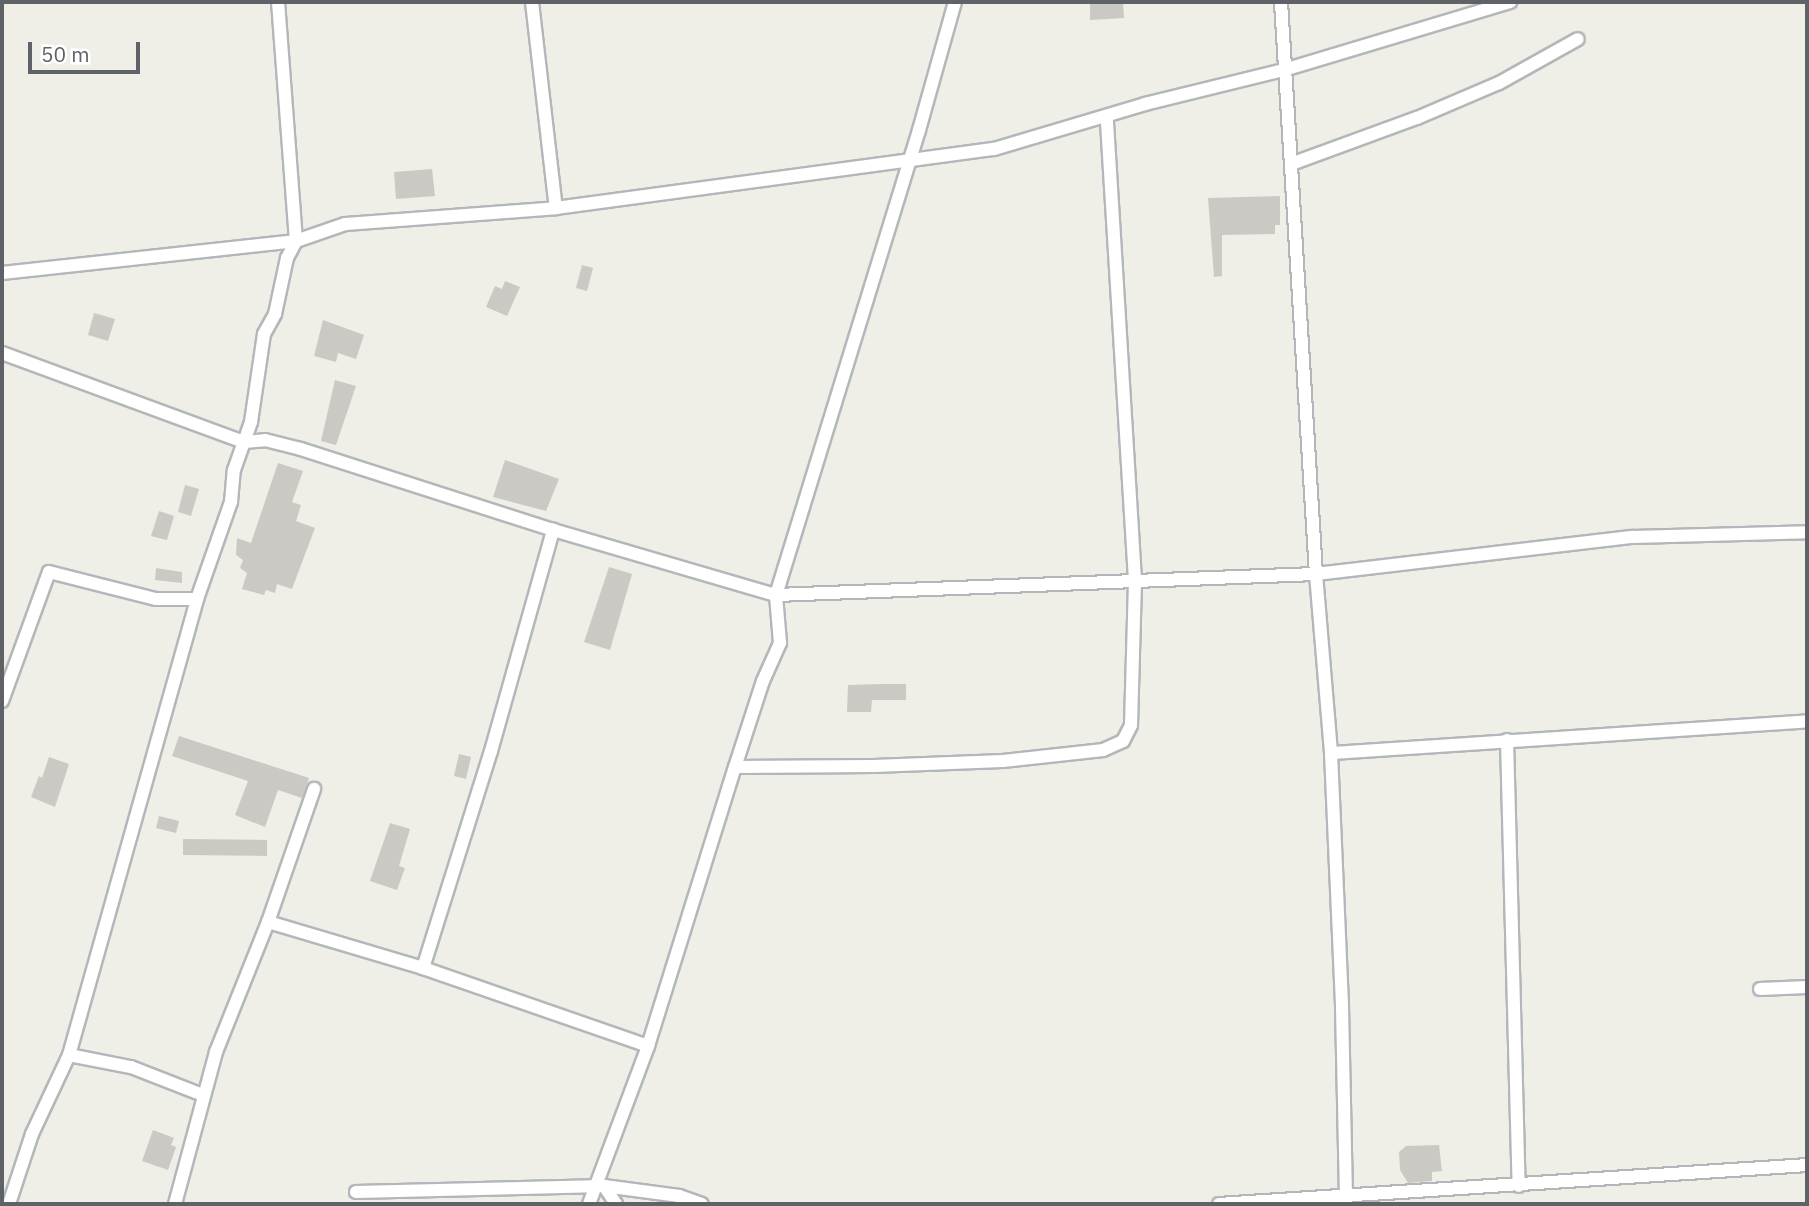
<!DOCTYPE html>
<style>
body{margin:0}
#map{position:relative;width:1809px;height:1206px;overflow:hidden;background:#efeee7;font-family:"IBM Plex Sans",sans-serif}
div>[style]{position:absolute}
.building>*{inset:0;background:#cbc9c4}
.roads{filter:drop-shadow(2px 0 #b4b7ba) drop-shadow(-2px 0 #b4b7ba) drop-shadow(0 2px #b4b7ba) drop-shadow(0 -2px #b4b7ba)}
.street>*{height:12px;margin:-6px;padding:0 6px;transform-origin:6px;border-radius:6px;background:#fff}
span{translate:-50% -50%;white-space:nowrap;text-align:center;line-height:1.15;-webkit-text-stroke:6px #fff;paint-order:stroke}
.frame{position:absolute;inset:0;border:4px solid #5f6266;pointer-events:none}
.scale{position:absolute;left:28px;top:42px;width:112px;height:32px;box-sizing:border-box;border:4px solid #5f6266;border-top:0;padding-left:9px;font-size:21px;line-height:24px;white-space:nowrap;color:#5f6266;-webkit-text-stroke:5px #fff;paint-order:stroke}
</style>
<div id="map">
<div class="building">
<div style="clip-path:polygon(1090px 2px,1123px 2px,1124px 18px,1090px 20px)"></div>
<div style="clip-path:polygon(432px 169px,435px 196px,396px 199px,394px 172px)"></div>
<div style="clip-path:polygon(1280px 196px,1280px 225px,1275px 225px,1275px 234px,1222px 235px,1222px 276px,1214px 277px,1208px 198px)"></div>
<div style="clip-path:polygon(582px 265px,593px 268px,587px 291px,576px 288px)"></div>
<div style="clip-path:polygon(505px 281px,520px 287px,507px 316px,486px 307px,495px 286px,502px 289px)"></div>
<div style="clip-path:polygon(94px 313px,115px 319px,108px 341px,88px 335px)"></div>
<div style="clip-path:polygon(323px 320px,364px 335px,356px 359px,338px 353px,336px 362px,314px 356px)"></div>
<div style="clip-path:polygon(335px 380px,356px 386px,336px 445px,321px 441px)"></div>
<div style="clip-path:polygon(505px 460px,559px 479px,546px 511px,493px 497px)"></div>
<div style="clip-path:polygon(278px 463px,303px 471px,292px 502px,301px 505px,296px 521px,315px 528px,292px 589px,277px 584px,275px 593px,266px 590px,264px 595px,242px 589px,247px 573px,240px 568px,243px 560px,236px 555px,237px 538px,251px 543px)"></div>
<div style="clip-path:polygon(185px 485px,199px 489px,191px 516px,178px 512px)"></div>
<div style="clip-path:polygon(159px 511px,174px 516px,167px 540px,151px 536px)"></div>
<div style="clip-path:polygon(609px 567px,632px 574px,610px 650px,584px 642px)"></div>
<div style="clip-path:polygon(156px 568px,182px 572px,182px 583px,155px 580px)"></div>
<div style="clip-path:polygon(883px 684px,906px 684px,906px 700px,872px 700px,871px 712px,847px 712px,848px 685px)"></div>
<div style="clip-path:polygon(179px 736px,309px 778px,302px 798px,278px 790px,265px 827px,235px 815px,248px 781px,172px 756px)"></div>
<div style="clip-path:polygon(459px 754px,471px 757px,466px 779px,454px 776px)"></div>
<div style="clip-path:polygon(49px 757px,69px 764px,55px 807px,31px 797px,39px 776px,42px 778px)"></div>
<div style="clip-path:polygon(159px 816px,179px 821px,176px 833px,156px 828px)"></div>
<div style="clip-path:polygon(390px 823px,410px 829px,399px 866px,405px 868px,397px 890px,370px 881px)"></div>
<div style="clip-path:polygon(183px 839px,267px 840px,267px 856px,183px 855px)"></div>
<div style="clip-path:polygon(153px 1130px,174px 1138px,171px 1145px,176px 1147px,168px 1170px,142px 1161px)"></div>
<div style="clip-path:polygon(1439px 1145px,1442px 1171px,1432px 1172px,1432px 1181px,1408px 1183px,1400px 1170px,1399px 1152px,1406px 1146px)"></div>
</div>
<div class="roads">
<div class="street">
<div style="left:532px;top:2px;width:207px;rotate:83.4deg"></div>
<div style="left:1281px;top:2px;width:573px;rotate:86.5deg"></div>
<div style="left:1316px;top:574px;width:180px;rotate:85.2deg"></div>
<div style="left:1331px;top:753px;width:254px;rotate:87.5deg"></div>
<div style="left:1342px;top:1007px;width:197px;rotate:88.8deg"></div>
<div style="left:1291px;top:164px;width:134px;rotate:-20.1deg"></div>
<div style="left:1417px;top:118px;width:89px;rotate:-23.1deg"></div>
<div style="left:1499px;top:83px;width:90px;rotate:-29.1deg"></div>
<div style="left:2px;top:273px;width:296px;rotate:-6.2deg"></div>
<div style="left:296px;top:241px;width:52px;rotate:-19.1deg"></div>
<div style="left:345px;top:224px;width:212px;rotate:-4.3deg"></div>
<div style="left:556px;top:208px;width:442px;rotate:-7.7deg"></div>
<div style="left:994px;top:149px;width:158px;rotate:-16.6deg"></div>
<div style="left:1145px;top:104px;width:146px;rotate:-13.8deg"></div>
<div style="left:1287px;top:69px;width:233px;rotate:-16.7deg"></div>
<div style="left:2px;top:353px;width:258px;rotate:20.2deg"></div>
<div style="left:244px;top:442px;width:21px;rotate:-5deg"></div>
<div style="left:265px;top:440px;width:37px;rotate:14deg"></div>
<div style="left:301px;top:449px;width:265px;rotate:17.8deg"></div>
<div style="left:553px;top:530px;width:232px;rotate:16.3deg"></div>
<div style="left:776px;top:595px;width:540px;rotate:-2.23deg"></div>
<div style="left:1316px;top:574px;width:319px;rotate:-6.7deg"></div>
<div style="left:1633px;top:537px;width:174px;rotate:-1.6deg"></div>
<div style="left:2px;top:701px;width:137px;rotate:-70deg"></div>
<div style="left:49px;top:572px;width:110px;rotate:14.2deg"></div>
<div style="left:156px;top:599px;width:41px"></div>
<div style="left:1507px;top:740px;width:446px;rotate:88.5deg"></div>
<div style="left:1331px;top:753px;width:477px;rotate:-3.8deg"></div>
<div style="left:735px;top:767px;width:139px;rotate:-0.4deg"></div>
<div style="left:874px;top:766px;width:129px;rotate:-2.2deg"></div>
<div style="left:1003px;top:761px;width:101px;rotate:-6.3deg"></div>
<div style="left:1103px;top:750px;width:22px;rotate:-24deg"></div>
<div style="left:1123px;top:741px;width:18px;rotate:-63deg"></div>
<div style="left:1131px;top:725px;width:145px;rotate:-88.4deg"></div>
<div style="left:1135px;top:580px;width:465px;rotate:-93.5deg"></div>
<div style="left:268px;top:922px;width:162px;rotate:16.5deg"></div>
<div style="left:423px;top:968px;width:238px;rotate:19.1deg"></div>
<div style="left:423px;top:968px;width:227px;rotate:-72.6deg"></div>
<div style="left:491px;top:751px;width:230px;rotate:-74.3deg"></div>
<div style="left:1760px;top:989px;width:47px;rotate:-2.4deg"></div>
<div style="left:69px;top:1055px;width:63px;rotate:11deg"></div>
<div style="left:131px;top:1067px;width:77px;rotate:21.3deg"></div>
<div style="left:604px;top:1186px;width:22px;rotate:56deg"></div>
<div style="left:356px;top:1192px;width:248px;rotate:-1.4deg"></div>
<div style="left:604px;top:1186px;width:76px;rotate:7.6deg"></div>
<div style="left:679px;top:1196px;width:24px;rotate:19deg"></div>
<div style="left:9px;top:1204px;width:74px;rotate:-71.8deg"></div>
<div style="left:32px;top:1134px;width:87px;rotate:-64.9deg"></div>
<div style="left:69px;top:1055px;width:474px;rotate:-74.3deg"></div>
<div style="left:197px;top:599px;width:103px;rotate:-70.7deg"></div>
<div style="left:231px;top:502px;width:32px;rotate:-85deg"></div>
<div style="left:234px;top:470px;width:51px;rotate:-70.5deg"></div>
<div style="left:251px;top:422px;width:89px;rotate:-81.6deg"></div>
<div style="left:264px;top:334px;width:23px;rotate:-61deg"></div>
<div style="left:275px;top:314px;width:57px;rotate:-77.9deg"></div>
<div style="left:287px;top:258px;width:19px;rotate:-62deg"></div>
<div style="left:296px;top:241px;width:240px;rotate:-94.3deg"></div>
<div style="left:175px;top:1204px;width:157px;rotate:-74.9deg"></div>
<div style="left:216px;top:1052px;width:140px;rotate:-68.2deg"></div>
<div style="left:268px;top:922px;width:141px;rotate:-70.9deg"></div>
<div style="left:589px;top:1204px;width:169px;rotate:-69.5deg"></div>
<div style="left:648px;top:1046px;width:292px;rotate:-72.7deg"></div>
<div style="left:735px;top:767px;width:90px;rotate:-72deg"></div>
<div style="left:763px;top:681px;width:42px;rotate:-65.9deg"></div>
<div style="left:780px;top:643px;width:48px;rotate:-94.8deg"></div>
<div style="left:776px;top:595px;width:486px;rotate:-72.9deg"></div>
<div style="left:919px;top:130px;width:133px;rotate:-74.3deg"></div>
<div style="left:1219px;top:1204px;width:589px;rotate:-3.79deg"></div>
</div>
</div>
<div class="frame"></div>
<div class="scale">50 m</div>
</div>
